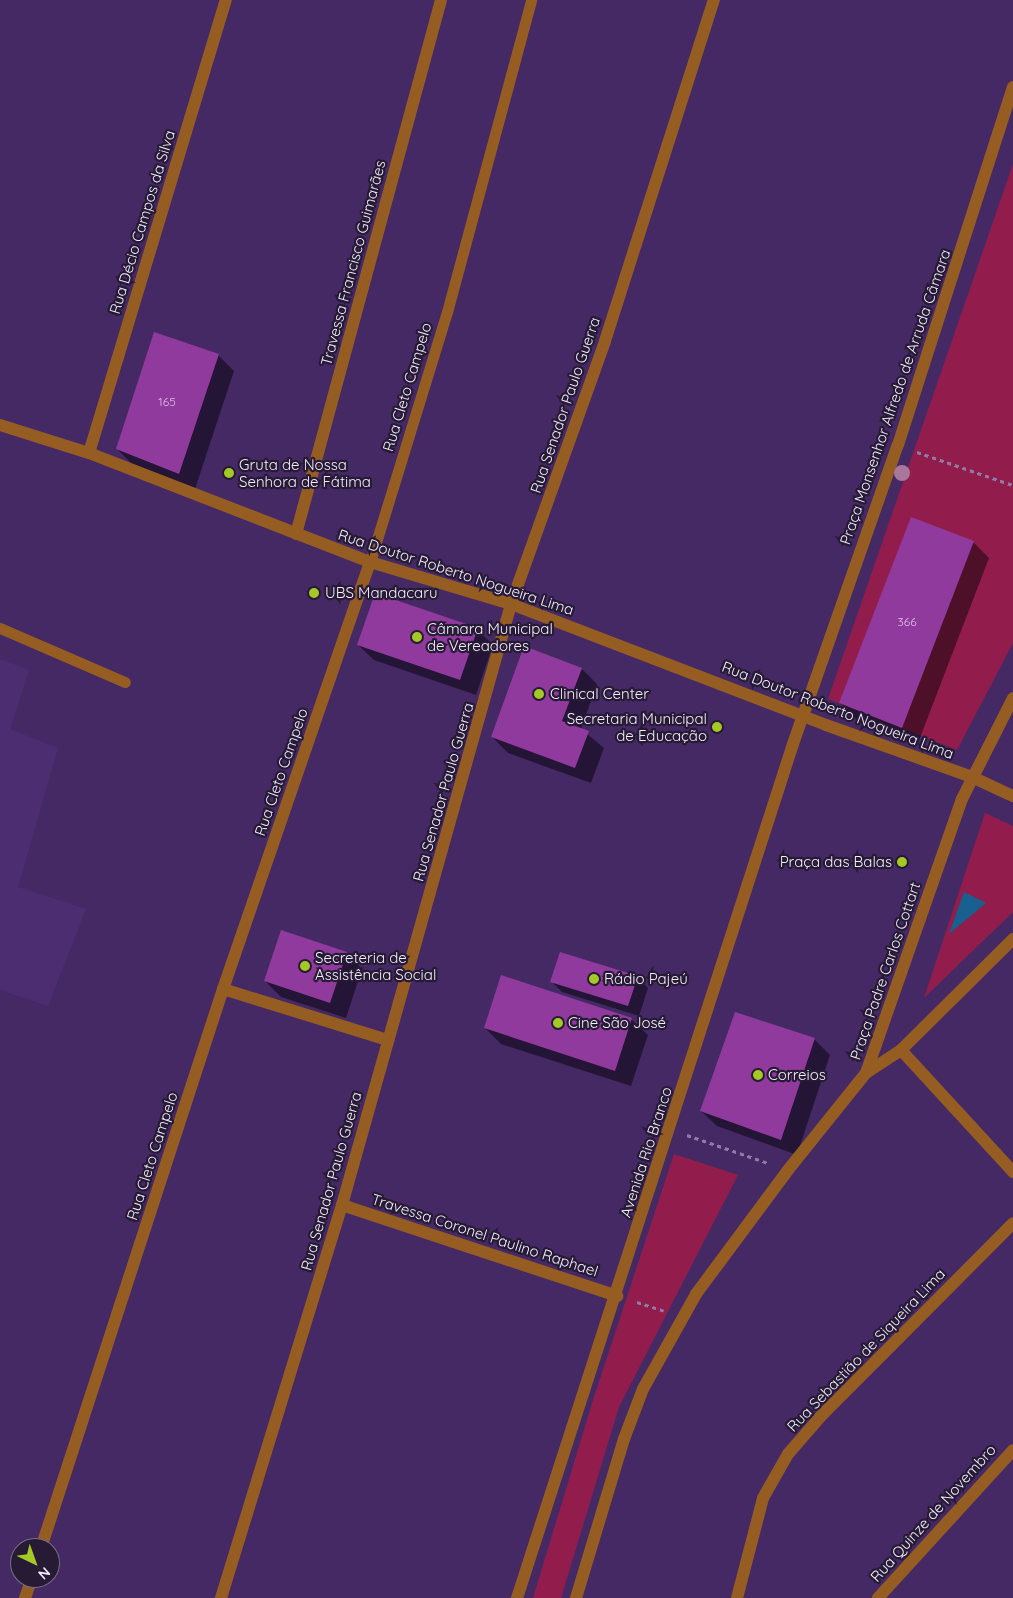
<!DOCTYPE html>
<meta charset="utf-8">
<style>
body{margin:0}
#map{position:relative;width:1013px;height:1598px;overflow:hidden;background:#452965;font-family:Quicksand,sans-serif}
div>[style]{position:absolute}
.built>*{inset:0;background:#4d2d71}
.green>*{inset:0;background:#921d4c}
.water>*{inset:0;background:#17608f}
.shadow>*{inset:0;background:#0007}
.building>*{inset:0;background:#903a9d}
.path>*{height:3px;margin-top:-1.5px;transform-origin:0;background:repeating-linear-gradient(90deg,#8f7ca5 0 4px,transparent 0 8px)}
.service>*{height:11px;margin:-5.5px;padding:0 5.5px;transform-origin:5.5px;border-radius:5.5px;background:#965d23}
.minor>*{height:12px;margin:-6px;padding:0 6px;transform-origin:6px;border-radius:6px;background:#965d23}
.tertiary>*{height:12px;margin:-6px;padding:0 6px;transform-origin:6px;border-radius:6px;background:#965d23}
.trees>*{width:16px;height:16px;margin:-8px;border-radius:50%;background:#a8779b}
.dots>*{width:14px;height:14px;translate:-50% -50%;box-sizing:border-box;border:2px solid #261a35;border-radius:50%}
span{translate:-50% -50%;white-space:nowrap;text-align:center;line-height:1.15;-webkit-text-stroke:4.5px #261a35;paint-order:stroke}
.number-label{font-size:12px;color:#dac0e4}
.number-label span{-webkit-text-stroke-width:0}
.street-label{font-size:15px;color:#f3edfc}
.poi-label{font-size:15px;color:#f3edfc}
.left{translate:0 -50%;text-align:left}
.right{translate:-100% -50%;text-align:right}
.north{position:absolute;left:10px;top:1538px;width:50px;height:50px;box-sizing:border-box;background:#261a35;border:1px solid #786e85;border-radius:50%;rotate:138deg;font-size:14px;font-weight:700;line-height:20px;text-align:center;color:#f3edfc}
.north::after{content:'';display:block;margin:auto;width:18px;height:22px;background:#a4c826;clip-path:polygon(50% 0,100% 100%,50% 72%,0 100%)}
</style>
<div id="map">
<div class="built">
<div style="clip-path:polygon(0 659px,29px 670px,10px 729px,58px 748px,18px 887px,86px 909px,48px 1006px,0 990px)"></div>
</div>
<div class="green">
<div style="clip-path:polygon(1013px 164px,1013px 643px,957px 750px,828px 699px)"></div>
<div style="clip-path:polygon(985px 813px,1013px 826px,1013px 912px,924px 998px)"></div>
<div style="clip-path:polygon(674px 1154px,738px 1175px,619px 1407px,561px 1598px,533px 1598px,593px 1400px)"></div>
</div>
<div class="water">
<div style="clip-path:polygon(964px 892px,986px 903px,949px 934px)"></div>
</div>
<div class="shadow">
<div style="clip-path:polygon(218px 355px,234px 371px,195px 489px,133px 465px,117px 449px)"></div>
<div style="clip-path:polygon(912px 519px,974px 543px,989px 558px,918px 743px,856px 719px,840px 703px)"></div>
<div style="clip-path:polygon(477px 629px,493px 645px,476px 695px,374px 660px,358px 645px)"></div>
<div style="clip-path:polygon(582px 669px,597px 684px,581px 729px,604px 748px,591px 783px,508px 753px,492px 737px)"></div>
<div style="clip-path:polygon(346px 953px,362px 969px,346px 1018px,281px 997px,265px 981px)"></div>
<div style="clip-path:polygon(502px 977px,632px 1020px,648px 1035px,631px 1086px,501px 1044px,485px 1028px)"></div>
<div style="clip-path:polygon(637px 977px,648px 988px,639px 1016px,562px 992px,551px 981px)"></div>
<div style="clip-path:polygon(814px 1039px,830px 1055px,797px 1155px,717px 1126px,701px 1111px)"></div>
</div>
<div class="building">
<div style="clip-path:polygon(154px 332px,219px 354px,179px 474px,116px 449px)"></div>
<div style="clip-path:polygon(911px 517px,974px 541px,902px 728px,839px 703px)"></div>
<div style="clip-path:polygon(375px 593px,478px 628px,460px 680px,357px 645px)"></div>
<div style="clip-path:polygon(524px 646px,582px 668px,562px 721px,589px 731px,575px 768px,491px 737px)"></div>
<div style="clip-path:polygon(281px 930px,347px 952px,330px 1003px,264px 981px)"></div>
<div style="clip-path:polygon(560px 952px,638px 976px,628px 1006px,550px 982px)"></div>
<div style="clip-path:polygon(501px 975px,632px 1018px,615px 1071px,484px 1028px)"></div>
<div style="clip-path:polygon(735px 1012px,815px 1038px,781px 1140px,700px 1111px)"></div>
</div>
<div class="path">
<div style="left:917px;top:452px;width:102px;rotate:19deg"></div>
<div style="left:687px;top:1135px;width:86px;rotate:19.1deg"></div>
<div style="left:637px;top:1302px;width:28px;rotate:18deg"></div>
</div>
<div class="service">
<div style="left:370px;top:562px;width:262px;rotate:-72.9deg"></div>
<div style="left:447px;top:312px;width:323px;rotate:-74.9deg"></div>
<div style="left:0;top:628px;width:136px;rotate:23.4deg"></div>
</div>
<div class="minor">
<div style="left:0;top:425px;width:93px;rotate:17.5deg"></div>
<div style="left:89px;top:453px;width:301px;rotate:21.2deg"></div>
<div style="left:370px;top:562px;width:147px;rotate:16.6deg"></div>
<div style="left:511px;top:604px;width:337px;rotate:21deg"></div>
<div style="left:826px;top:725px;width:155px;rotate:19.6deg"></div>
<div style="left:972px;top:777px;width:45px;rotate:24.9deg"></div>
<div style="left:89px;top:453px;width:473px;rotate:-73.2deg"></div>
<div style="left:296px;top:534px;width:553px;rotate:-74.81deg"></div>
<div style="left:223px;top:989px;width:173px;rotate:17.2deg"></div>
<div style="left:901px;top:1050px;width:166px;rotate:47.4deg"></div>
<div style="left:866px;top:1073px;width:290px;rotate:-70.7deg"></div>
<div style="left:962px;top:799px;width:113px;rotate:-63.2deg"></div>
<div style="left:342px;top:1205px;width:290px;rotate:18.3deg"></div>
<div style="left:41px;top:1548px;width:588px;rotate:-71.97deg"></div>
<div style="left:223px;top:989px;width:452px;rotate:-71deg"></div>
<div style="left:25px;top:1598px;width:21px;rotate:-71deg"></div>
<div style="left:221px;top:1598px;width:411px;rotate:-72.9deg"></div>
<div style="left:342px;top:1205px;width:624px;rotate:-74.29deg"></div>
<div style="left:511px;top:604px;width:279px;rotate:-70.3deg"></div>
<div style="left:605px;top:341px;width:358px;rotate:-72.3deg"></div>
<div style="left:737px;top:1598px;width:103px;rotate:-75.4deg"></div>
<div style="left:763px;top:1498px;width:51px;rotate:-60.4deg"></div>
<div style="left:788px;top:1454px;width:50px;rotate:-49deg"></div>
<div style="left:821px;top:1416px;width:272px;rotate:-45.1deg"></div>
<div style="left:878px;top:1598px;width:200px;rotate:-47.6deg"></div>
</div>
<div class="tertiary">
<div style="left:517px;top:1598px;width:897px;rotate:-72.09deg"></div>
<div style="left:793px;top:744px;width:317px;rotate:-70.7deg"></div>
<div style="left:898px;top:445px;width:376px;rotate:-72.2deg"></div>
<div style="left:576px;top:1598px;width:166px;rotate:-73.2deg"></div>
<div style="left:624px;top:1439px;width:53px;rotate:-69.2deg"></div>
<div style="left:643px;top:1389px;width:109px;rotate:-60.8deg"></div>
<div style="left:696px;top:1294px;width:154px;rotate:-53.4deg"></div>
<div style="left:788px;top:1170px;width:124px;rotate:-51.2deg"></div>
<div style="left:866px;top:1073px;width:42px;rotate:-33.3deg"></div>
<div style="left:901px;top:1050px;width:158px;rotate:-44.7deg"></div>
</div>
<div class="trees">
<div style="left:902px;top:473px"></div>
</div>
<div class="dots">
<div style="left:229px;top:473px;background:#a4c826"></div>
<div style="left:314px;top:593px;background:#a4c826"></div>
<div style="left:417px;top:637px;background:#a4c826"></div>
<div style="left:539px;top:694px;background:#a4c826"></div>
<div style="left:717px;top:727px;background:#a4c826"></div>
<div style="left:902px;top:862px;background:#a4c826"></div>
<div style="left:305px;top:966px;background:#a4c826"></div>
<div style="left:594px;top:979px;background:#a4c826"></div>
<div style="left:558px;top:1023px;background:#a4c826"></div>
<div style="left:758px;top:1075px;background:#a4c826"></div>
</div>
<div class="number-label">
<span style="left:167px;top:402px">165</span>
<span style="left:907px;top:622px">366</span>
</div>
<div class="street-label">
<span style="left:142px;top:222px;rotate:-73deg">Rua Décio Campos da Silva</span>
<span style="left:353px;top:263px;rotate:-75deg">Travessa Francisco Guimarães</span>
<span style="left:407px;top:387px;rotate:-73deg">Rua Cleto Campelo</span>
<span style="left:895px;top:397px;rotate:-71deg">Praça Monsenhor Alfredo de Arruda Câmara</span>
<span style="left:565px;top:405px;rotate:-71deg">Rua Senador Paulo Guerra</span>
<span style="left:456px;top:572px;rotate:18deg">Rua Doutor Roberto Nogueira Lima</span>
<span style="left:838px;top:710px;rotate:21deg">Rua Doutor Roberto Nogueira Lima</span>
<span style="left:281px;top:772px;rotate:-71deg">Rua Cleto Campelo</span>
<span style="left:443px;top:792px;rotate:-74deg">Rua Senador Paulo Guerra</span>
<span style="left:885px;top:971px;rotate:-71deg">Praça Padre Carlos Cottart</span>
<span style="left:646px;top:1152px;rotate:-72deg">Avenida Rio Branco</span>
<span style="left:152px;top:1156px;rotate:-72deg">Rua Cleto Campelo</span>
<span style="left:331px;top:1181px;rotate:-74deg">Rua Senador Paulo Guerra</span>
<span style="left:485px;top:1235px;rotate:18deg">Travessa Coronel Paulino Raphael</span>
<span style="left:866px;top:1350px;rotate:-46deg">Rua Sebastião de Siqueira Lima</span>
<span style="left:933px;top:1513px;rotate:-48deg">Rua Quinze de Novembro</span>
</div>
<div class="poi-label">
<span class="left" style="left:239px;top:473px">Gruta de Nossa<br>Senhora de Fátima</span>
<span class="left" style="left:325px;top:593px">UBS Mandacaru</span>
<span class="left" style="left:427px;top:637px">Câmara Municipal<br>de Vereadores</span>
<span class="left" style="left:550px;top:694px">Clinical Center</span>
<span class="right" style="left:707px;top:727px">Secretaria Municipal<br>de Educação</span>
<span class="right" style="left:892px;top:862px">Praça das Balas</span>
<span class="left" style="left:315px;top:966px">Secreteria de<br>Assistência Social</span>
<span class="left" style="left:604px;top:979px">Rádio Pajeú</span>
<span class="left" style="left:568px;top:1023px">Cine São José</span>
<span class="left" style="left:768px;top:1075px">Correios</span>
</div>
<div class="north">N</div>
</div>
